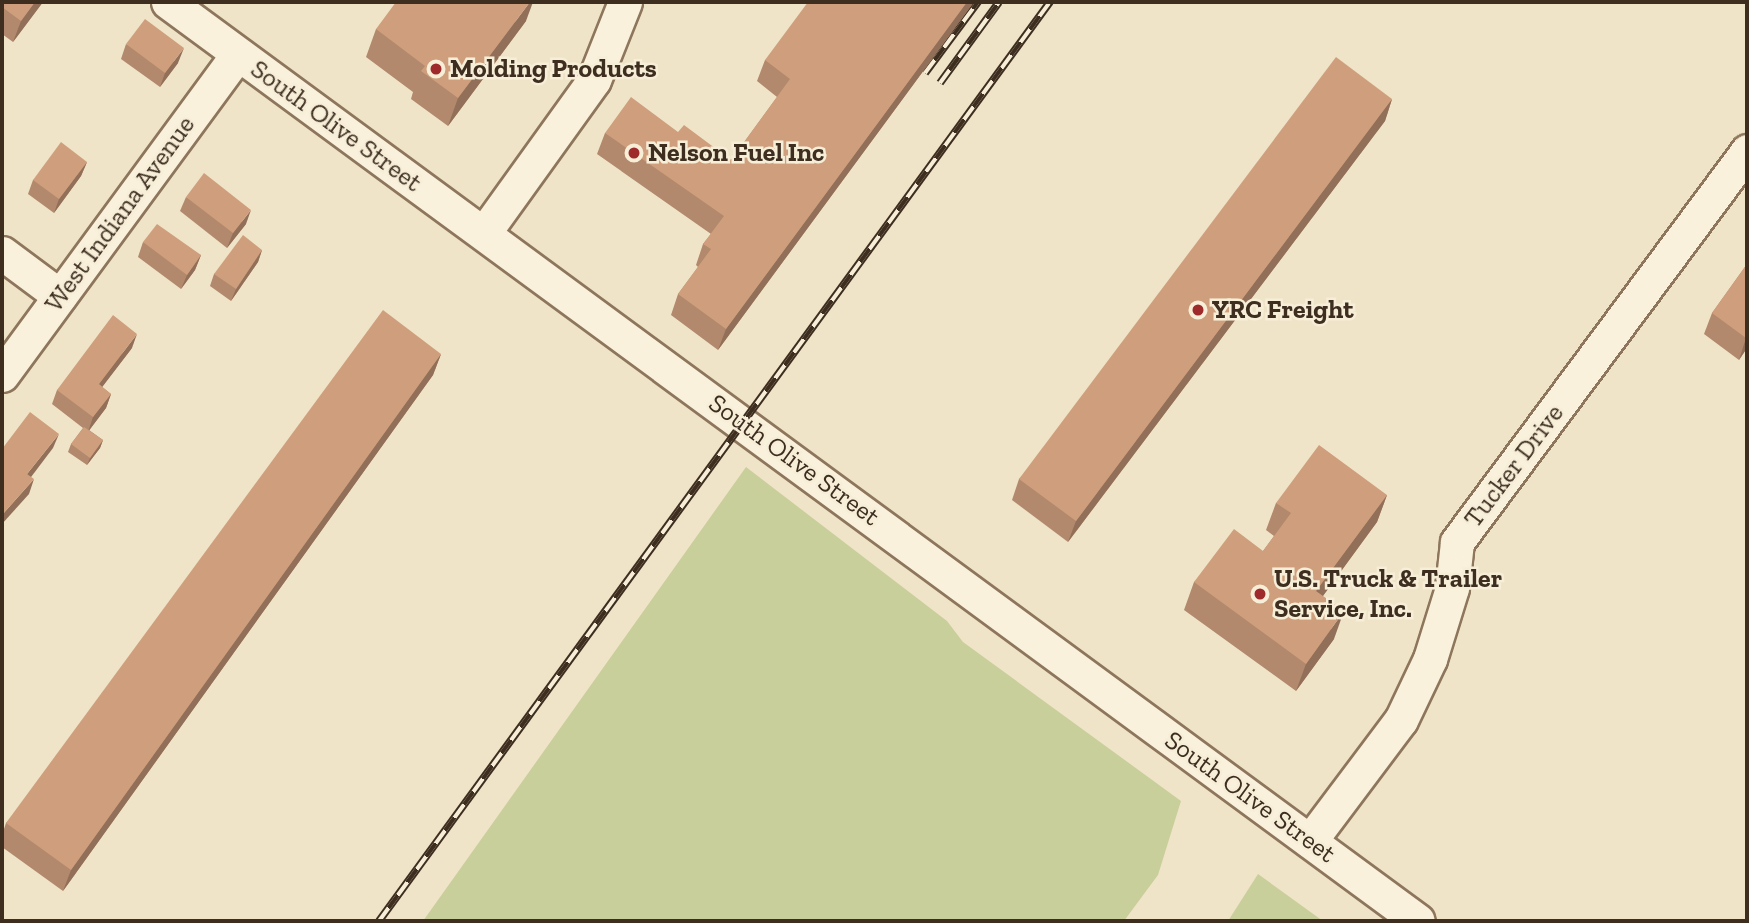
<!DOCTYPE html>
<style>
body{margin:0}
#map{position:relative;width:1749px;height:923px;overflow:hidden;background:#f0e4c8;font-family:"Zilla Slab",serif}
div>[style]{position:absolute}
.green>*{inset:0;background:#c9cf9b}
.roads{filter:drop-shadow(2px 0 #8d765c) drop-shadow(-2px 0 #8d765c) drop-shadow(0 2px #8d765c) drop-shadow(0 -2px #8d765c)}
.minor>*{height:33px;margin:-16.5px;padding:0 16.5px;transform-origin:16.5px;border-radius:16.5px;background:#faf1dc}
.rail>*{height:8px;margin-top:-4px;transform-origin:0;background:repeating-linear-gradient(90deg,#f7eed8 0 16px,#3d2e20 0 32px);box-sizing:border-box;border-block:2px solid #3d2e20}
.wall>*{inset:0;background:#b2896c}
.shaded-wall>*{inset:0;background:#916f58}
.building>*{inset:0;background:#cf9f7d}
.dots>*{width:19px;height:19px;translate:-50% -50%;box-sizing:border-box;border:4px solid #f7eed8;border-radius:50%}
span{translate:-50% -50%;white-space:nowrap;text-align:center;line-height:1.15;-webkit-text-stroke:5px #f7eed8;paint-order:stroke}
.poi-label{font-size:26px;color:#3d2e20;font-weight:700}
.left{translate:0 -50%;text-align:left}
.street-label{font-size:26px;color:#3d2e20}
.frame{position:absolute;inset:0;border:4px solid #3d2e20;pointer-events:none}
</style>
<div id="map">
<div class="green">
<div style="clip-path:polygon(746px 467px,947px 621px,963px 642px,1181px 801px,1158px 875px,1124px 921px,423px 921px)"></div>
<div style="clip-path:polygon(1258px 874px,1323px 921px,1228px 921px)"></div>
</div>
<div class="roads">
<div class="minor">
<div style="left:168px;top:2px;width:1551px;rotate:36.32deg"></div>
<div style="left:484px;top:233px;width:188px;rotate:-54.3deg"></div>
<div style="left:594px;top:80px;width:84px;rotate:-68.3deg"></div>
<div style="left:2px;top:253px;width:72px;rotate:36.6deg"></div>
<div style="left:2px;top:375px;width:398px;rotate:-53.7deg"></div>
<div style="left:1310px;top:841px;width:151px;rotate:-53.1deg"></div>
<div style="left:1401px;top:720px;width:68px;rotate:-64.6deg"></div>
<div style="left:1430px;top:659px;width:74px;rotate:-72.8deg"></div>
<div style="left:1452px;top:588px;width:46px;rotate:-83.8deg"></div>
<div style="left:1457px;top:542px;width:487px;rotate:-53.4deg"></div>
</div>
</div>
<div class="rail">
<div style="left:925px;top:73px;width:89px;rotate:-53.3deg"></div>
<div style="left:940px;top:83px;width:100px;rotate:-53.9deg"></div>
<div style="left:379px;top:921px;width:1138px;rotate:-53.87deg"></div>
</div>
<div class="wall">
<div style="clip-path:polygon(2px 2px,43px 2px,13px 42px,2px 34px)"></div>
<div style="clip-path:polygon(974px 2px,718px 350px,671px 315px,678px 294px,698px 267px,696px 265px,703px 244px,711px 234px,597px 154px,605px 133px,678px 132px,731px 160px,777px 97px,757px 81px,765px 60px)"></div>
<div style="clip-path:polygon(526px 21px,448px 126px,411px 99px,413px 92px,366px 57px,376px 29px)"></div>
<div style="clip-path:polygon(126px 44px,178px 63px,160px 87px,121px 59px)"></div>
<div style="clip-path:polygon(1392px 99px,1385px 121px,1068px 542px,1012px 500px,1019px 479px)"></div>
<div style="clip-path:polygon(87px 162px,81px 176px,54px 213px,28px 194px,33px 180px)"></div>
<div style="clip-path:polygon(186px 197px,246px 224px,227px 248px,180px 211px)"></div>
<div style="clip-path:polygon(143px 242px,201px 255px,195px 270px,181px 289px,138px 257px)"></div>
<div style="clip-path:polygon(262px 250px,258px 262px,231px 301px,210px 286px,214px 274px)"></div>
<div style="clip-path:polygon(1747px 264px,1747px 348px,1739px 360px,1704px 334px,1712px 313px)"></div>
<div style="clip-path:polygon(132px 348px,102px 387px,111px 394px,106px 408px,89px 430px,103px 440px,100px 448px,87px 465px,68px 452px,71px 444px,83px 428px,52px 404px,57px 390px)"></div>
<div style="clip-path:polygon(441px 354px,433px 375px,63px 891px,2px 847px,2px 835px,6px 823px)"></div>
<div style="clip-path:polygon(1387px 495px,1377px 522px,1323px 596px,1334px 639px,1296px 691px,1184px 610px,1194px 582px,1263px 551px,1274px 536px,1266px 530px,1276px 503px)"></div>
</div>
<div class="shaded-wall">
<div style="clip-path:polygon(35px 2px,43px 2px,13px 42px,21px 21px)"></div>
<div style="clip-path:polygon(530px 2px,533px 2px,526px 21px,448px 126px,458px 98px)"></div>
<div style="clip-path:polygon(967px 2px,974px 2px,718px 350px,726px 329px)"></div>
<div style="clip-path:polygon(184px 48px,178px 63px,160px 87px,165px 73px)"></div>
<div style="clip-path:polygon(1392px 99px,1385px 121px,1068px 542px,1076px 521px)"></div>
<div style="clip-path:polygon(87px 162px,81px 176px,54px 213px,59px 199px)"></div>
<div style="clip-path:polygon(251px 210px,246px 224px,227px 248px,233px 233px)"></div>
<div style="clip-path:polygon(262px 250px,258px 262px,231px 301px,236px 289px)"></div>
<div style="clip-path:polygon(201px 255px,195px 270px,181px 289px,187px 275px)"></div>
<div style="clip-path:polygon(137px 334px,132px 348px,93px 399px,99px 384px)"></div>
<div style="clip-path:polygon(1747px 337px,1747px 348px,1739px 360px,1746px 338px)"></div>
<div style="clip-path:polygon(441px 354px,433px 375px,63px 891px,71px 870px)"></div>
<div style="clip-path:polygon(111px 394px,106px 408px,88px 432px,93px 417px)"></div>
<div style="clip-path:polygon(59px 434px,53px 448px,22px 489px,27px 474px)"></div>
<div style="clip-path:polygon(103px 440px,100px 448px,87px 465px,90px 458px)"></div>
<div style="clip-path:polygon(34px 479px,29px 494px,2px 524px,2px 515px)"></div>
<div style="clip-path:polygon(1387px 495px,1377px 522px,1306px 619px,1316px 591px)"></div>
<div style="clip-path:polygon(1344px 611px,1334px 639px,1296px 691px,1306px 664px)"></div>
</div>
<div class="building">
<div style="clip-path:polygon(2px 2px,35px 2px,21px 21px,2px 7px)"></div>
<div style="clip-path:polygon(396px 2px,530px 2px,458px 98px,421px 71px,425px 66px,376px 29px)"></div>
<div style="clip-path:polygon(808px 2px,967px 2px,726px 329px,678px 294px,711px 249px,703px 244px,724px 216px,605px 133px,631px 97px,678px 132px,684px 125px,731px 160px,790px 79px,765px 60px)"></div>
<div style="clip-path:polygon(145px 19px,184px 48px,165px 73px,126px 44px)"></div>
<div style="clip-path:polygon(1336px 57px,1392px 99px,1076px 521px,1019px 479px)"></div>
<div style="clip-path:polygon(61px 142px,87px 162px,59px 199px,33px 180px)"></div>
<div style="clip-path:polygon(204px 173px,251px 210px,233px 233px,186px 197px)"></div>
<div style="clip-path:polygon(157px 224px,201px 255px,187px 275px,143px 242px)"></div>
<div style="clip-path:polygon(243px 235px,262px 250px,236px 289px,214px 274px)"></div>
<div style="clip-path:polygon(1747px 264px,1747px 337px,1746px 338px,1712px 313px)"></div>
<div style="clip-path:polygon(383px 310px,441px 354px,71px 870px,6px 823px)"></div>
<div style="clip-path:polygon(113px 315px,137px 334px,99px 384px,111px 394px,93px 417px,57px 390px)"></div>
<div style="clip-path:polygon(30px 412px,59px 434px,27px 474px,34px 479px,2px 515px,2px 449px)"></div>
<div style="clip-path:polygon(84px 427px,103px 440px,90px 458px,71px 444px)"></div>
<div style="clip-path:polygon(1319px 445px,1387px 495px,1316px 591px,1344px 611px,1306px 664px,1194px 582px,1234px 529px,1263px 551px,1291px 513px,1276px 503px)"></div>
</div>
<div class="dots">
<div style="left:436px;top:69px;background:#9e2a2b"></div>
<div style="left:634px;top:153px;background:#9e2a2b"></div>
<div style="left:1198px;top:310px;background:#9e2a2b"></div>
<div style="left:1260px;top:594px;background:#9e2a2b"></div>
</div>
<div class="poi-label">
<span class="left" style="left:450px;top:69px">Molding Products</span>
<span class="left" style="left:648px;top:153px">Nelson Fuel Inc</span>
<span class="left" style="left:1212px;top:310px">YRC Freight</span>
<span class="left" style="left:1274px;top:594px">U.S. Truck &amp; Trailer<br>Service, Inc.</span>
</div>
<div class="street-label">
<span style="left:336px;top:126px;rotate:36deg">South Olive Street</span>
<span style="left:120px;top:214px;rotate:-54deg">West Indiana Avenue</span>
<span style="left:794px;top:460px;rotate:36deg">South Olive Street</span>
<span style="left:1514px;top:466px;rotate:-53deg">Tucker Drive</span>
<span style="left:1250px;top:797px;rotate:36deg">South Olive Street</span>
</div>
<div class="frame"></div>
</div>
